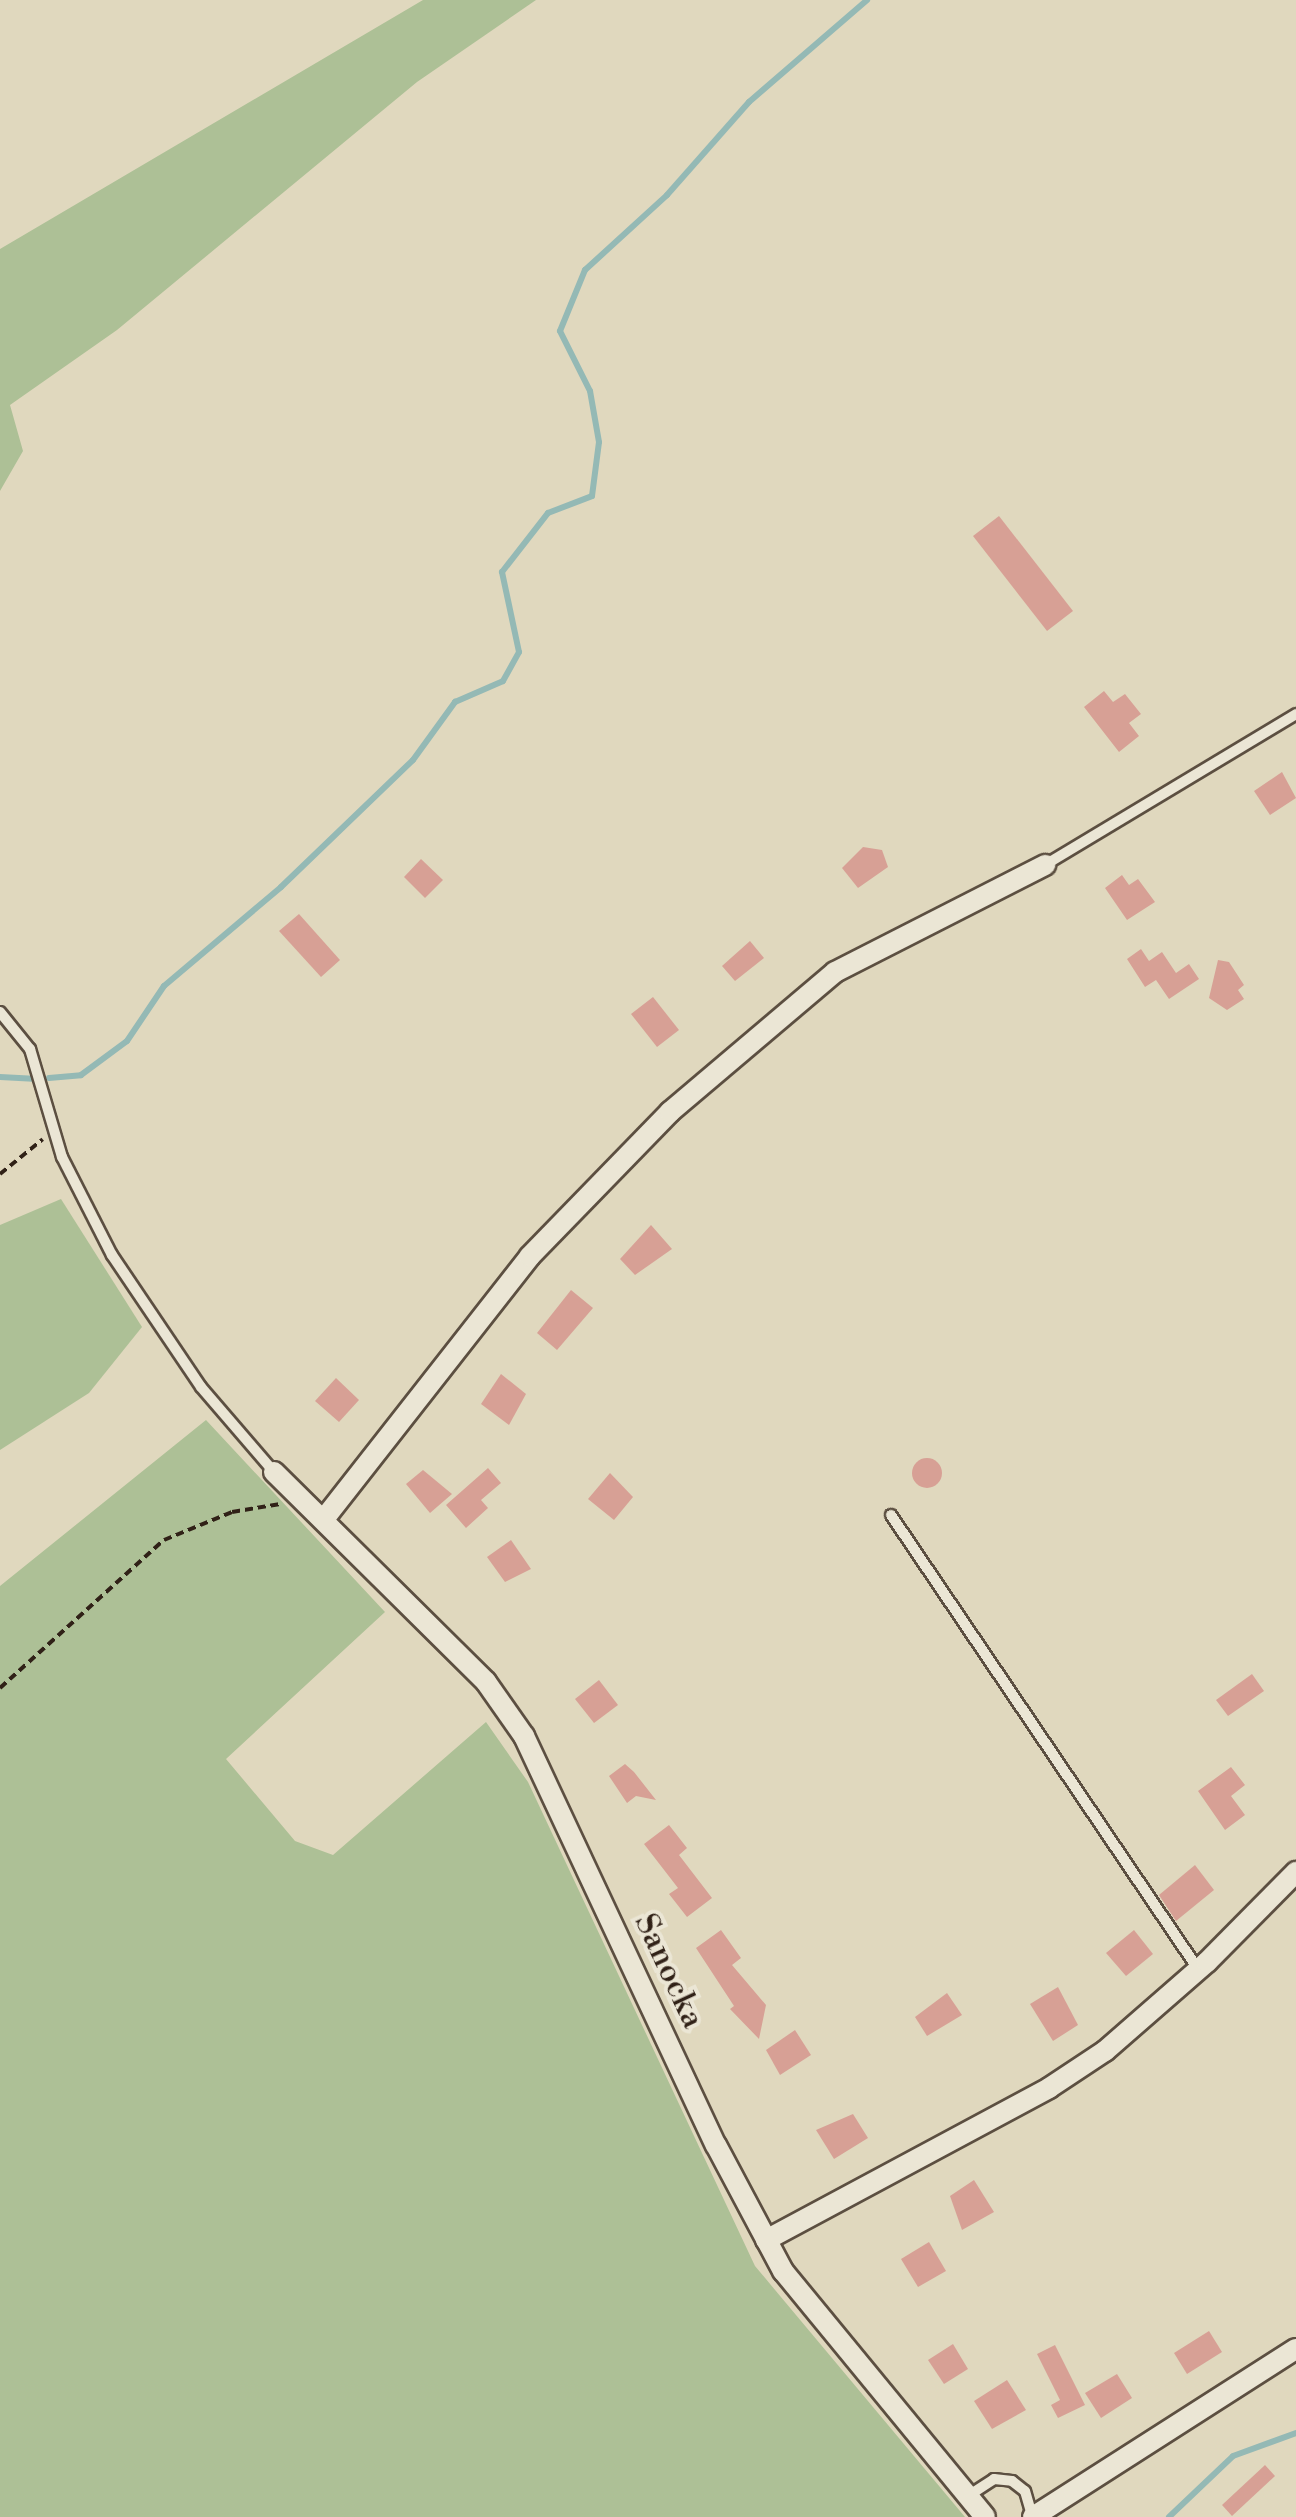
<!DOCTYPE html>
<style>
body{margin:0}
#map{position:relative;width:1296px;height:2517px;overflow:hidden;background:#e0d8be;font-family:"Libre Bodoni",serif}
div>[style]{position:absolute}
.green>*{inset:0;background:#adc096}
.stream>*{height:6px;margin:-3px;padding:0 3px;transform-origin:3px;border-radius:3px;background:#94b9b5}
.building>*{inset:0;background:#d7a095}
.round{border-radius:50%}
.path>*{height:4px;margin-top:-2px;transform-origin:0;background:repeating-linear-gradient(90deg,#302117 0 8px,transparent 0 13px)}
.roads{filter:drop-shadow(2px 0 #5c4f41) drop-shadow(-2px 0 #5c4f41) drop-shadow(0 2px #5c4f41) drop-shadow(0 -2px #5c4f41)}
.service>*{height:10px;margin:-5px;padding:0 5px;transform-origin:5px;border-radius:5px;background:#ebe6d5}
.minor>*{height:20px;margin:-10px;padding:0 10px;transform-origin:10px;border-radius:10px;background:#ebe6d5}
span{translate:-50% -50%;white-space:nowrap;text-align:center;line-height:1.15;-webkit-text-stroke:8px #ebe6d5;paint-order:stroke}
.street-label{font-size:32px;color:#302117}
</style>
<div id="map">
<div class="green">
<div style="clip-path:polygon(423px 0,536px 0,417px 82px,117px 330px,10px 405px,23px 451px,0 491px,0 249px)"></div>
<div style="clip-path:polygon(61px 1199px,142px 1327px,89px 1393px,0 1450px,0 1225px)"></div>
<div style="clip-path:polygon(206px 1420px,385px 1612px,226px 1759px,295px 1841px,333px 1855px,486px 1722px,528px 1782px,755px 2266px,965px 2517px,0 2517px,0 1586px)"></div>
</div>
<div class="stream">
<div style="left:0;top:1077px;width:33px;rotate:3deg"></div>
<div style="left:49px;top:1078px;width:32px;rotate:-5deg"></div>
<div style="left:81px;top:1075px;width:57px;rotate:-36.5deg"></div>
<div style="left:127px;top:1041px;width:66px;rotate:-56.1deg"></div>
<div style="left:164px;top:986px;width:153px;rotate:-40.2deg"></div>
<div style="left:281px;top:887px;width:183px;rotate:-43.9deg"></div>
<div style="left:413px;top:760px;width:72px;rotate:-54.1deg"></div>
<div style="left:455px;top:702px;width:52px;rotate:-23.6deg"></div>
<div style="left:503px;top:681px;width:33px;rotate:-61deg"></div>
<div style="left:519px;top:652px;width:82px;rotate:-102deg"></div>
<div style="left:502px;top:572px;width:75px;rotate:-52.1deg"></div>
<div style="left:548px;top:513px;width:47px;rotate:-21.1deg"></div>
<div style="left:592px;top:496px;width:54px;rotate:-82.6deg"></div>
<div style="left:599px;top:442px;width:52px;rotate:-100deg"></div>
<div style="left:590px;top:391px;width:67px;rotate:-116.6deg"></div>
<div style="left:560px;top:331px;width:66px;rotate:-67.7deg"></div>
<div style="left:585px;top:270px;width:111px;rotate:-42.4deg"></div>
<div style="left:667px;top:195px;width:124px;rotate:-48.6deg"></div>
<div style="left:749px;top:102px;width:156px;rotate:-40.8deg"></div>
<div style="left:1169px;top:2517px;width:88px;rotate:-43.6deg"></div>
<div style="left:1233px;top:2456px;width:67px;rotate:-20.1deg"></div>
</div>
<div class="building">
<div style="clip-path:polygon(999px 516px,1073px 611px,1047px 631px,973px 536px)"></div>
<div style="clip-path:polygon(1104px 691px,1113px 702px,1125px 694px,1141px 714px,1129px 723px,1139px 736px,1119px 752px,1084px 707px)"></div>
<div style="clip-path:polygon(1282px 772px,1296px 798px,1270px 815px,1254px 791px)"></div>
<div style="clip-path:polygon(863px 847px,882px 850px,888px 867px,858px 888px,842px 868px)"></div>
<div style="clip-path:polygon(421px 859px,443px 880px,425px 898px,404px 877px)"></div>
<div style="clip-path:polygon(1122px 875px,1129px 885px,1138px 879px,1155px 902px,1127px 920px,1105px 888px)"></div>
<div style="clip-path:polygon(299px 914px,340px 960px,321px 977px,279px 931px)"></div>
<div style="clip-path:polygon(750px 941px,764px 958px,735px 981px,722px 966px)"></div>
<div style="clip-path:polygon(1141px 949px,1149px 961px,1162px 952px,1176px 973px,1189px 964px,1199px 979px,1169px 999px,1156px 980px,1145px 987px,1127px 959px)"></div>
<div style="clip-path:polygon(1218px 960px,1229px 962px,1244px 985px,1238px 990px,1244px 999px,1227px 1010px,1209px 998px)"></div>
<div style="clip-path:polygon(653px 997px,679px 1030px,657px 1047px,631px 1014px)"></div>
<div style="clip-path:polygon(651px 1225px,672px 1249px,635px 1275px,620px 1259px)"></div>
<div style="clip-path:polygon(571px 1290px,593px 1308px,557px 1350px,537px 1333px)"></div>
<div style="clip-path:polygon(501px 1374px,526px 1394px,509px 1425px,481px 1404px)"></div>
<div style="clip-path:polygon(336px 1378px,359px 1400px,339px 1422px,315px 1401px)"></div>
<div class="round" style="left:912px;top:1458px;width:30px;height:30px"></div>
<div style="clip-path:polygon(488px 1468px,501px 1483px,481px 1500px,488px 1508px,466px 1528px,446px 1505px)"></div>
<div style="clip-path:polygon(423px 1470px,452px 1494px,430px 1513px,406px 1484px)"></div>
<div style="clip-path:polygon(610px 1473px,633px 1497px,614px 1520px,588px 1499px)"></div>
<div style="clip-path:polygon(511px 1540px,531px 1569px,505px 1582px,487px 1557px)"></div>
<div style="clip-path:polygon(1252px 1674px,1264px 1691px,1228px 1716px,1216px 1700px)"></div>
<div style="clip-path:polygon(599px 1680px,618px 1705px,594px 1723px,575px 1699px)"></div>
<div style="clip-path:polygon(625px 1764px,634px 1772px,656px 1800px,636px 1796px,627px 1803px,609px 1776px)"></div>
<div style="clip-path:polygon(1231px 1767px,1245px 1785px,1231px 1796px,1245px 1815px,1225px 1830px,1198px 1791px)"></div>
<div style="clip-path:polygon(669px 1825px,687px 1848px,679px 1855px,712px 1898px,687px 1917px,669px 1894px,678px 1888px,644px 1844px)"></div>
<div style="clip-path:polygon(1195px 1865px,1214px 1890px,1176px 1921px,1159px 1895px)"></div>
<div style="clip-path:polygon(721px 1930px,741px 1958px,732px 1965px,766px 2005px,759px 2039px,730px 2009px,734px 2006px,696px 1948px)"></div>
<div style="clip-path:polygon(1134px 1930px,1153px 1954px,1126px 1976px,1106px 1953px)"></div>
<div style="clip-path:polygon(1058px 1987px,1078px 2025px,1053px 2041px,1030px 2004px)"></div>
<div style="clip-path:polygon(947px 1993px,962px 2015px,927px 2036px,915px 2017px)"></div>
<div style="clip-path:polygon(795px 2030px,811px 2055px,780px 2075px,766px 2050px)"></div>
<div style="clip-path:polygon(853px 2114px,868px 2138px,834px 2159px,816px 2130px)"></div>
<div style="clip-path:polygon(974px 2180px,994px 2212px,962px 2230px,950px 2196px)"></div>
<div style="clip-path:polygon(929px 2242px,946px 2271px,918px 2287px,901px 2259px)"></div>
<div style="clip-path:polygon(1209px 2331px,1222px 2352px,1187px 2374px,1174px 2353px)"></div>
<div style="clip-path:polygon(953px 2344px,968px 2369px,944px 2384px,928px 2360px)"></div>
<div style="clip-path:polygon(1055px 2345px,1085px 2405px,1058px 2418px,1051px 2405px,1060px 2400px,1037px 2354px)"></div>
<div style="clip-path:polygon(1117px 2374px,1132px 2398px,1101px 2418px,1085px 2393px)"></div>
<div style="clip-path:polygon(1007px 2380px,1026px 2410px,992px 2429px,974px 2401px)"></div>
<div style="clip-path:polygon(1265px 2465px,1275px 2476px,1232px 2516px,1222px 2505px)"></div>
</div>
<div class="path">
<div style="left:0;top:1174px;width:55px;rotate:-39.1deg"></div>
<div style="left:0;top:1688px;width:221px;rotate:-42.1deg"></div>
<div style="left:164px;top:1540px;width:74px;rotate:-22.4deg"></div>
<div style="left:232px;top:1512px;width:49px;rotate:-9.5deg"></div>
</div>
<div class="roads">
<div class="service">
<div style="left:1045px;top:865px;width:293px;rotate:-31deg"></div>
<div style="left:0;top:1012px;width:48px;rotate:51deg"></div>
<div style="left:30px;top:1049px;width:113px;rotate:73.5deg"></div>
<div style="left:62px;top:1157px;width:110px;rotate:63deg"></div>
<div style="left:112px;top:1255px;width:159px;rotate:56deg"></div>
<div style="left:201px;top:1387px;width:112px;rotate:49.3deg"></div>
<div style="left:891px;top:1515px;width:548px;rotate:55.93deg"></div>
<div style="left:968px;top:2496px;width:31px;rotate:-33deg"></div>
<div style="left:994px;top:2479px;width:18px;rotate:6deg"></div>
<div style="left:1012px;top:2481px;width:16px;rotate:38deg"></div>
<div style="left:1025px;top:2491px;width:26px;rotate:74deg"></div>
</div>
<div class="minor">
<div style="left:274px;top:1472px;width:298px;rotate:44.7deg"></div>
<div style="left:486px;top:1682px;width:66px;rotate:54.9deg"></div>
<div style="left:524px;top:1736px;width:452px;rotate:64.9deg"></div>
<div style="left:716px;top:2145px;width:143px;rotate:62deg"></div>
<div style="left:783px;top:2271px;width:318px;rotate:50.6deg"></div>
<div style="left:324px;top:1519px;width:334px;rotate:-51.9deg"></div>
<div style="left:530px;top:1256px;width:201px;rotate:-45.8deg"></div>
<div style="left:670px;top:1112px;width:216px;rotate:-40.3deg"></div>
<div style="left:835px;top:972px;width:236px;rotate:-27deg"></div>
<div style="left:766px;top:2240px;width:321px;rotate:-28.2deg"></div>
<div style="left:1049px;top:2088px;width:67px;rotate:-33.5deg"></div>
<div style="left:1105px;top:2051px;width:135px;rotate:-41.1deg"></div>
<div style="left:1207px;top:1962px;width:127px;rotate:-45.3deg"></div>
<div style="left:1033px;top:2517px;width:312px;rotate:-32.6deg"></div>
</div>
</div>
<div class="street-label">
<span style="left:669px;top:1971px;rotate:65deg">Sanocka</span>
</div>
</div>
